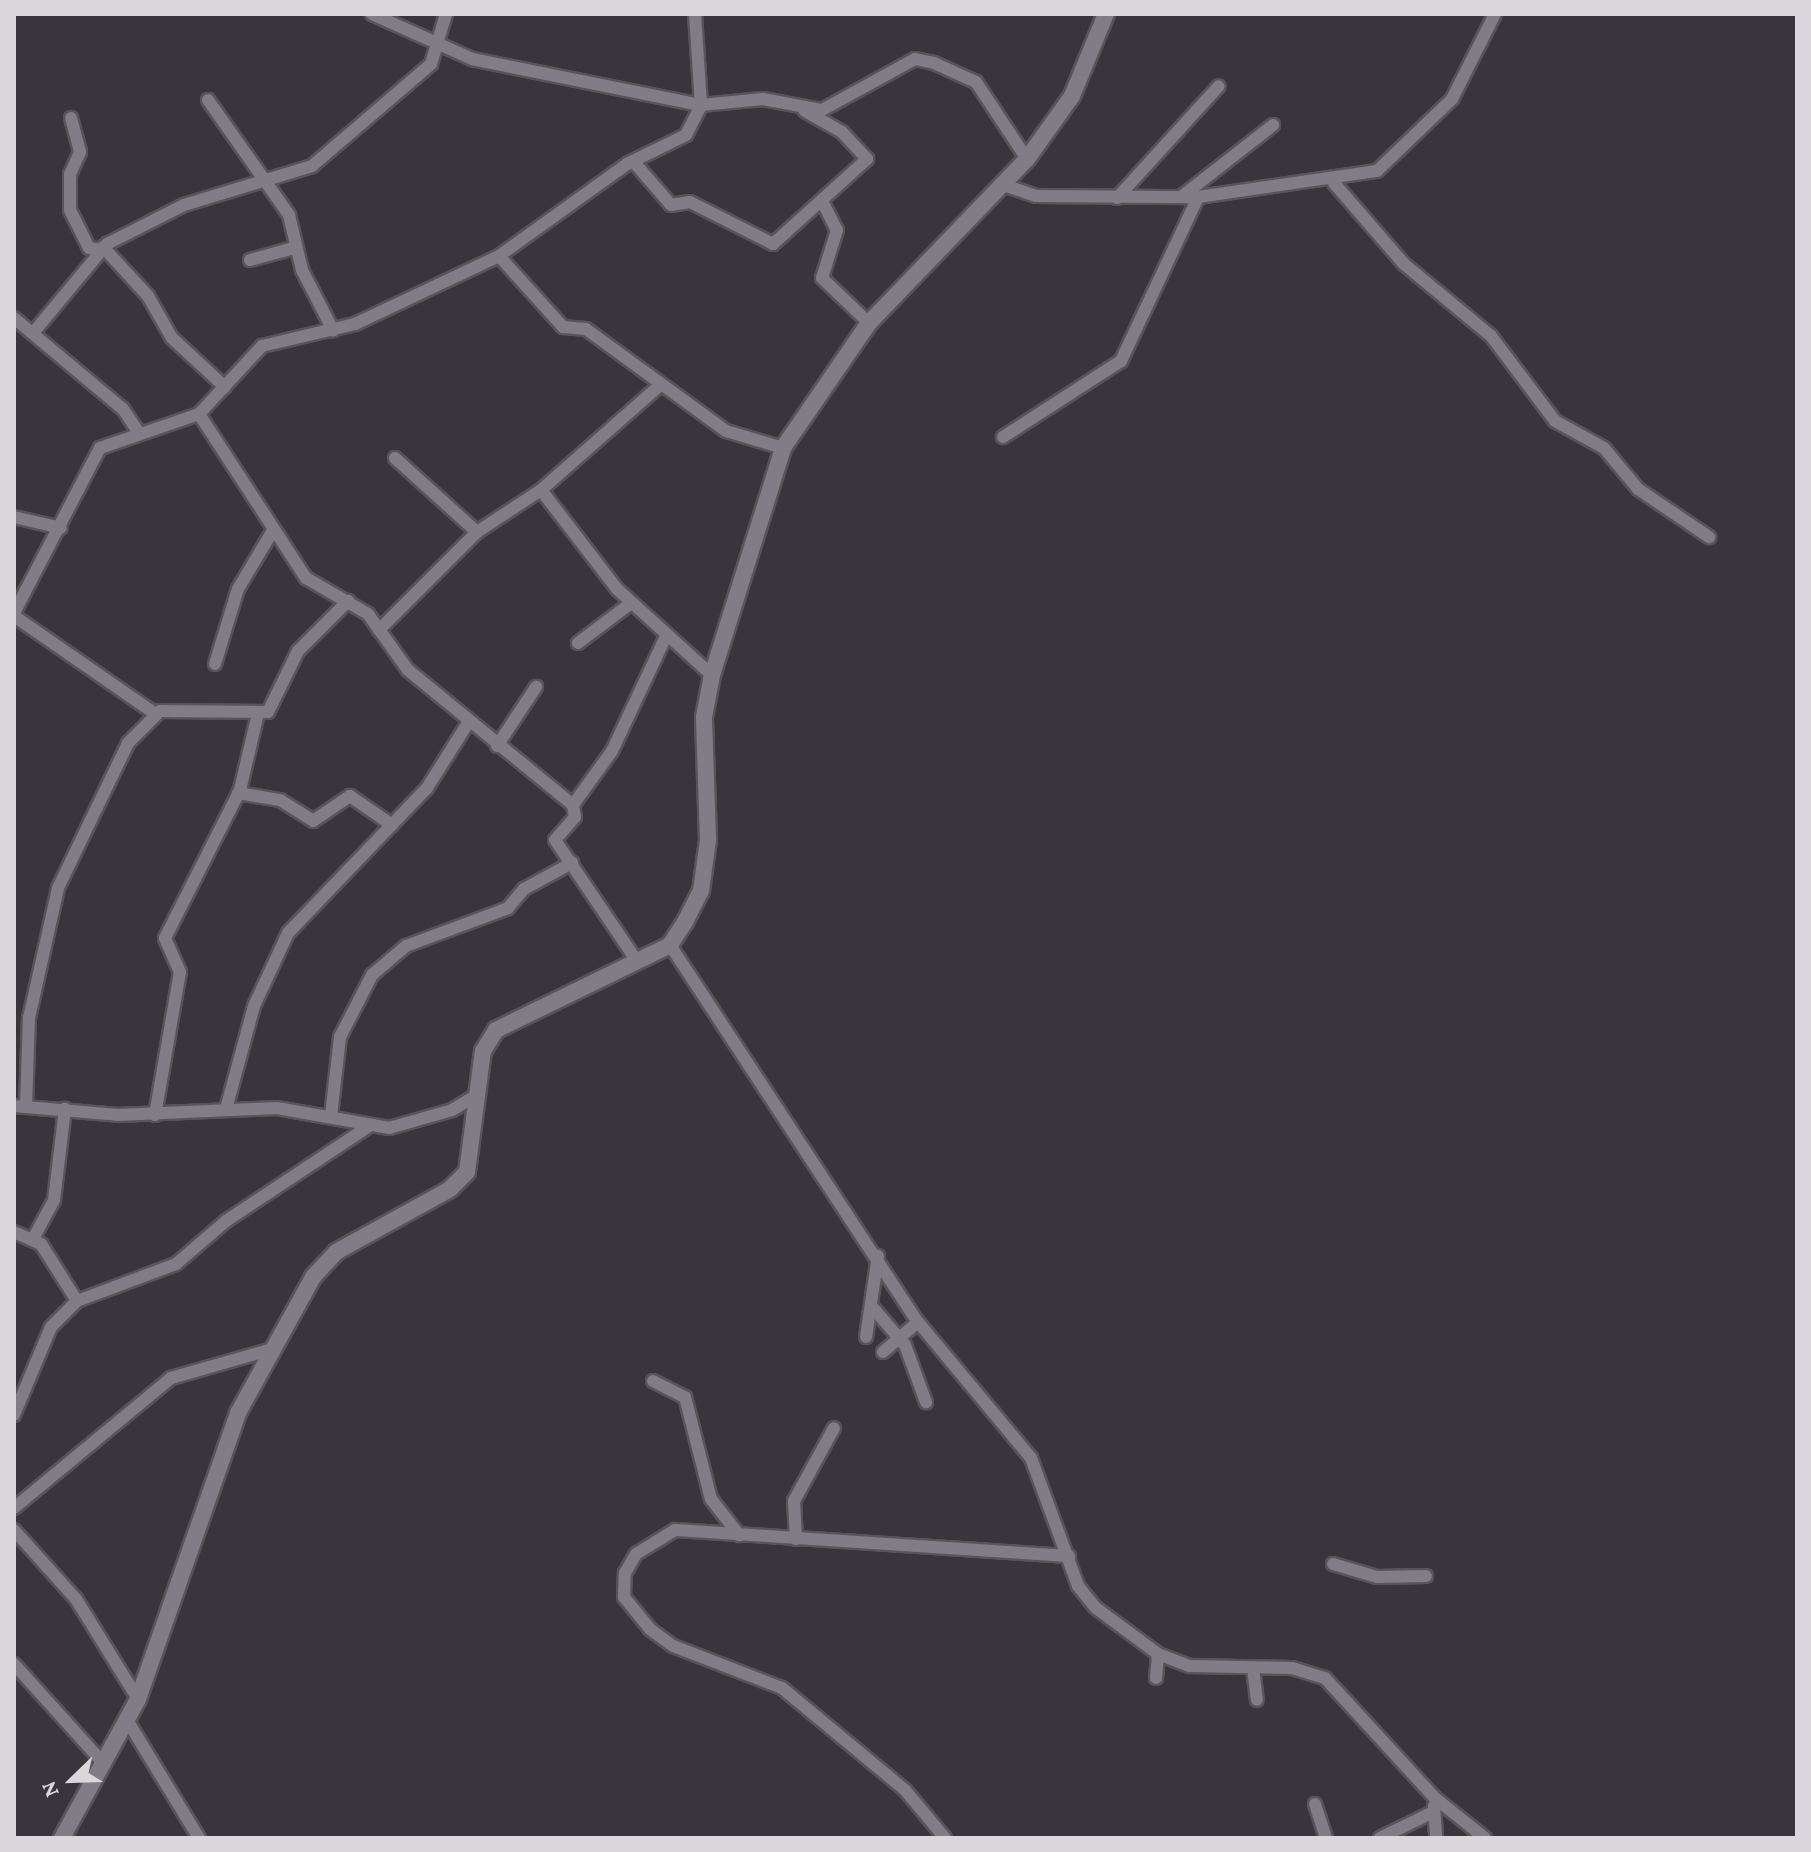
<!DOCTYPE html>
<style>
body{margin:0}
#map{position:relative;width:1811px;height:1852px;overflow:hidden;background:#39353d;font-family:"Crimson Pro",serif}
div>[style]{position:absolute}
.roads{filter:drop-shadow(2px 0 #58545a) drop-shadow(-2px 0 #58545a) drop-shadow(0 2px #58545a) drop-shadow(0 -2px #58545a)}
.street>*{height:12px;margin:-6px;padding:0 6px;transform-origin:6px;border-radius:6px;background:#817c85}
.secondary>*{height:16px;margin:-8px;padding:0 8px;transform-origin:8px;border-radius:8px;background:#817c85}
span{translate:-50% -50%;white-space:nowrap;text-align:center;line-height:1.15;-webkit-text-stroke:6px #39353d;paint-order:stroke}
.frame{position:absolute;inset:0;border:16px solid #dad7dc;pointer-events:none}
.north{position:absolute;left:32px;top:1740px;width:80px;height:80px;-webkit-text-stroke:6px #39353d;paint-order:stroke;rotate:247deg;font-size:22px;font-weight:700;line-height:32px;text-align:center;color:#dad7dc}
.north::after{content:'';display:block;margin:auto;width:28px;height:36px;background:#dad7dc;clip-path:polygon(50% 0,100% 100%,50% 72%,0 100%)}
</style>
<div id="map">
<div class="roads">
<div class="street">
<div style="left:372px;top:14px;width:110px;rotate:24.2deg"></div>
<div style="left:472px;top:59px;width:234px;rotate:11.4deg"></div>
<div style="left:701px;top:105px;width:62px;rotate:-5.5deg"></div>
<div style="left:763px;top:99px;width:60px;rotate:10.6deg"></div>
<div style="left:822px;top:110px;width:106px;rotate:-28.7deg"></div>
<div style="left:915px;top:59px;width:19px;rotate:12deg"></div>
<div style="left:934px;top:63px;width:46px;rotate:24.3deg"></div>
<div style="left:976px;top:82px;width:92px;rotate:56.5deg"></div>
<div style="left:208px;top:100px;width:141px;rotate:54.8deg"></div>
<div style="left:289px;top:215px;width:57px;rotate:76.7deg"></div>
<div style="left:302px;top:270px;width:68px;rotate:62.7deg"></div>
<div style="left:71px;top:118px;width:35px;rotate:75deg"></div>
<div style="left:80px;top:152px;width:24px;rotate:114deg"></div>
<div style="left:70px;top:174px;width:36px;rotate:90deg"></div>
<div style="left:70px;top:210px;width:42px;rotate:63.4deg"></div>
<div style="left:89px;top:248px;width:11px;rotate:10deg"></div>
<div style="left:633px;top:161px;width:58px;rotate:49.2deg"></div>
<div style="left:671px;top:205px;width:19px;rotate:-9deg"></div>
<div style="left:690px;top:202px;width:93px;rotate:26.8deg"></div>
<div style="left:773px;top:244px;width:127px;rotate:-42.1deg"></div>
<div style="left:867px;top:159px;width:37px;rotate:-133deg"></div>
<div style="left:842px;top:132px;width:43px;rotate:-150.4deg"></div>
<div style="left:1334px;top:183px;width:107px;rotate:49.2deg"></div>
<div style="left:1404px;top:264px;width:113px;rotate:39.6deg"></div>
<div style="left:1491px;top:336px;width:106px;rotate:53deg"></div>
<div style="left:1555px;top:421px;width:56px;rotate:28.9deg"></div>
<div style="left:1604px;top:448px;width:53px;rotate:50.3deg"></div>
<div style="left:1638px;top:489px;width:86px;rotate:34.1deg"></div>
<div style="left:1001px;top:184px;width:37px;rotate:19deg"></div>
<div style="left:1036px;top:196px;width:162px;rotate:0.4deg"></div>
<div style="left:1198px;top:197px;width:181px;rotate:-8.3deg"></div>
<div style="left:1377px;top:171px;width:104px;rotate:-43.8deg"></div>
<div style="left:1452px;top:99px;width:95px;rotate:-63.2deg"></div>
<div style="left:1181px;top:197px;width:117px;rotate:-38deg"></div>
<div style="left:1117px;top:198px;width:151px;rotate:-47.7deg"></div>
<div style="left:822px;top:201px;width:33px;rotate:63deg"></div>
<div style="left:837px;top:230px;width:50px;rotate:107.4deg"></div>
<div style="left:822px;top:278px;width:65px;rotate:43.8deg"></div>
<div style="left:103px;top:247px;width:67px;rotate:47.4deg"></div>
<div style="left:148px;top:296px;width:48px;rotate:60.3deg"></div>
<div style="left:172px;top:338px;width:72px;rotate:42.8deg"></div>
<div style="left:499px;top:256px;width:96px;rotate:48deg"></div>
<div style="left:563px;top:327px;width:23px;rotate:5deg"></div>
<div style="left:586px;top:329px;width:173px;rotate:36.1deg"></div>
<div style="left:726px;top:431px;width:59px;rotate:16.6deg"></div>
<div style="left:250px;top:260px;width:46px;rotate:-15.3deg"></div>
<div style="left:14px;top:318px;width:142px;rotate:39.9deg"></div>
<div style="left:123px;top:409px;width:29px;rotate:56deg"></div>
<div style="left:33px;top:333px;width:116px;rotate:-50.3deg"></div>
<div style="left:107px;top:244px;width:86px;rotate:-26.9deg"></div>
<div style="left:184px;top:205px;width:134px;rotate:-16.9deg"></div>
<div style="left:312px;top:166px;width:157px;rotate:-40.6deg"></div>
<div style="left:431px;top:64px;width:52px;rotate:-73.3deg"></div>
<div style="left:199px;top:414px;width:196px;rotate:56.9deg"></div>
<div style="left:306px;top:578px;width:72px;rotate:30.1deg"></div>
<div style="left:368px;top:614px;width:69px;rotate:54.5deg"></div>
<div style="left:408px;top:670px;width:213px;rotate:39.3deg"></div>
<div style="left:573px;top:805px;width:12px;rotate:81deg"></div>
<div style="left:575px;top:817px;width:30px;rotate:131deg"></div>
<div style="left:555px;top:840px;width:146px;rotate:55.9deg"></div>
<div style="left:1003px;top:437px;width:140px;rotate:-32.8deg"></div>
<div style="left:1121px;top:361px;width:181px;rotate:-64.8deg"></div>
<div style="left:395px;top:458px;width:110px;rotate:42.1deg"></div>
<div style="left:541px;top:490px;width:125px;rotate:52.5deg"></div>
<div style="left:617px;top:589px;width:128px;rotate:42.2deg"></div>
<div style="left:14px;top:517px;width:48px;rotate:13.2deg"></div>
<div style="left:14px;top:613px;width:186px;rotate:-62.5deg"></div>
<div style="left:100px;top:448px;width:105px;rotate:-19deg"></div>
<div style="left:199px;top:414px;width:93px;rotate:-47.2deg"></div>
<div style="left:262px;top:346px;width:96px;rotate:-13.3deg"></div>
<div style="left:355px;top:324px;width:159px;rotate:-25.3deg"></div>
<div style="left:499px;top:256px;width:158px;rotate:-35.7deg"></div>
<div style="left:627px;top:164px;width:66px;rotate:-26.2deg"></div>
<div style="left:686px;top:135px;width:34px;rotate:-63deg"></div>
<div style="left:701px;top:105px;width:91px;rotate:-93.8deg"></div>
<div style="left:14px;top:616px;width:170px;rotate:34.7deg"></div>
<div style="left:379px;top:630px;width:139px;rotate:-45deg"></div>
<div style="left:477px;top:532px;width:77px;rotate:-33.3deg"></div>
<div style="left:541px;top:490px;width:157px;rotate:-41.4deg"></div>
<div style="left:578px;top:643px;width:66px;rotate:-37deg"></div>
<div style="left:215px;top:664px;width:78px;rotate:-73deg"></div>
<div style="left:238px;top:589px;width:66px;rotate:-59.2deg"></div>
<div style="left:497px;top:746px;width:71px;rotate:-56.5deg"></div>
<div style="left:238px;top:793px;width:43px;rotate:9.5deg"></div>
<div style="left:280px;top:800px;width:39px;rotate:32deg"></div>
<div style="left:313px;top:821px;width:45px;rotate:-34deg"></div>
<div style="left:350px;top:796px;width:51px;rotate:34.6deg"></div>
<div style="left:573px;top:805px;width:67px;rotate:-54.2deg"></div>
<div style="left:612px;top:751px;width:127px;rotate:-64.8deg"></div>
<div style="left:670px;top:945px;width:451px;rotate:56.7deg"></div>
<div style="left:918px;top:1322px;width:177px;rotate:50.3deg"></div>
<div style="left:1031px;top:1458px;width:136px;rotate:69.8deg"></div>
<div style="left:1078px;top:1586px;width:28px;rotate:51deg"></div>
<div style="left:1096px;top:1608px;width:77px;rotate:36.6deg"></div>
<div style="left:1158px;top:1654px;width:34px;rotate:21deg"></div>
<div style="left:1190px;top:1666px;width:102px;rotate:1.1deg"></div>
<div style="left:1292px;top:1668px;width:34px;rotate:17deg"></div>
<div style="left:1325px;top:1678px;width:163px;rotate:47.5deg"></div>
<div style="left:1435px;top:1798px;width:64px;rotate:38.7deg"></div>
<div style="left:14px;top:1106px;width:104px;rotate:4.9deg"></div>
<div style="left:118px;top:1115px;width:159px;rotate:-2.5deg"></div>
<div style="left:277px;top:1108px;width:114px;rotate:10.1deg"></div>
<div style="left:389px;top:1128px;width:66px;rotate:-15.9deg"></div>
<div style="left:452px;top:1110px;width:29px;rotate:-31deg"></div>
<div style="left:26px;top:1107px;width:89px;rotate:-88.1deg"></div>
<div style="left:29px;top:1018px;width:133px;rotate:-77.4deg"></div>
<div style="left:58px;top:888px;width:161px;rotate:-64.2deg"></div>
<div style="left:128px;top:743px;width:45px;rotate:-45deg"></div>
<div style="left:160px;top:711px;width:108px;rotate:0.5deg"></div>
<div style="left:268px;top:712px;width:68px;rotate:-63.8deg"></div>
<div style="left:298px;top:651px;width:71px;rotate:-45deg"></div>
<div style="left:226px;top:1109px;width:107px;rotate:-74.8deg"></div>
<div style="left:254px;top:1006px;width:81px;rotate:-65deg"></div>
<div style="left:288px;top:933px;width:201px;rotate:-46.2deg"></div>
<div style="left:427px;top:788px;width:77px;rotate:-57.8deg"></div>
<div style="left:155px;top:1115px;width:145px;rotate:-80.1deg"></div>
<div style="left:180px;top:972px;width:37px;rotate:-114deg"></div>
<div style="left:165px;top:938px;width:166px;rotate:-63.1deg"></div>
<div style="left:240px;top:790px;width:79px;rotate:-76.8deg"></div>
<div style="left:331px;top:1116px;width:80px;rotate:-83.5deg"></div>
<div style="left:340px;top:1037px;width:70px;rotate:-62.7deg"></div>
<div style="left:372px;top:975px;width:45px;rotate:-40.5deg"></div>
<div style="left:406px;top:946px;width:109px;rotate:-20.4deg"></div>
<div style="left:508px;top:908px;width:25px;rotate:-50deg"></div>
<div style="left:524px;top:889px;width:55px;rotate:-28.4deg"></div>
<div style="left:14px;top:1232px;width:30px;rotate:24deg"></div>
<div style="left:41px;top:1244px;width:67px;rotate:57.7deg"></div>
<div style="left:33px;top:1239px;width:44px;rotate:-61.7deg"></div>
<div style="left:54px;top:1200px;width:92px;rotate:-83.1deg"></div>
<div style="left:874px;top:1309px;width:48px;rotate:49.3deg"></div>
<div style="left:905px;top:1345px;width:61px;rotate:69.8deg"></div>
<div style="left:866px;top:1337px;width:82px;rotate:-81.6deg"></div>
<div style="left:883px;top:1352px;width:46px;rotate:-40.6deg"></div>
<div style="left:653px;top:1381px;width:36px;rotate:27deg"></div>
<div style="left:685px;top:1397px;width:105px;rotate:75.7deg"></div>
<div style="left:711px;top:1499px;width:46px;rotate:52.1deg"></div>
<div style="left:14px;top:1415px;width:95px;rotate:-67.2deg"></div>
<div style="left:51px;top:1327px;width:37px;rotate:-45deg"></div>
<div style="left:77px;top:1301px;width:106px;rotate:-20.5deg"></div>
<div style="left:176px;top:1264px;width:66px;rotate:-40.7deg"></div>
<div style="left:226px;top:1221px;width:170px;rotate:-33.5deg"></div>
<div style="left:14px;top:1508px;width:204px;rotate:-39.6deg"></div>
<div style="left:171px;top:1378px;width:106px;rotate:-15.9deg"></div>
<div style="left:14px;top:1530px;width:93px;rotate:48.1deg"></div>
<div style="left:76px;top:1599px;width:118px;rotate:58.2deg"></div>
<div style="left:796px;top:1539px;width:38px;rotate:-93deg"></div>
<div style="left:794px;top:1501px;width:83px;rotate:-61.3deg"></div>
<div style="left:1333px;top:1564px;width:46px;rotate:16.5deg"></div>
<div style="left:1377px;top:1577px;width:49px;rotate:-1.2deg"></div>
<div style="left:14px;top:1664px;width:135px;rotate:48deg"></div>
<div style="left:1253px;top:1668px;width:32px;rotate:83deg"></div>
<div style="left:1156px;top:1678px;width:24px;rotate:-85deg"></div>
<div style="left:127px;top:1720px;width:138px;rotate:58.6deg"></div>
<div style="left:1315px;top:1804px;width:36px;rotate:72deg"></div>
<div style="left:1434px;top:1806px;width:32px;rotate:86deg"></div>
<div style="left:945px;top:1838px;width:62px;rotate:-129.8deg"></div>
<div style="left:905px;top:1790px;width:160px;rotate:-140.3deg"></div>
<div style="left:782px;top:1688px;width:117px;rotate:-158.9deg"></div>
<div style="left:673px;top:1646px;width:29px;rotate:-144deg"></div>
<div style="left:650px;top:1629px;width:41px;rotate:-129.1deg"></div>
<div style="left:624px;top:1597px;width:24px;rotate:-88deg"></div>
<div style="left:625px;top:1573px;width:22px;rotate:-60deg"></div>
<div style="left:636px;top:1554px;width:46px;rotate:-31.6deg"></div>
<div style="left:675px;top:1530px;width:395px;rotate:3.8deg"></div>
<div style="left:1380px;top:1838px;width:59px;rotate:-26.1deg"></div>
</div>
<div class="secondary">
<div style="left:62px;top:1838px;width:158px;rotate:-61.3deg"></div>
<div style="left:138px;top:1699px;width:303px;rotate:-70.7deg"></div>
<div style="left:238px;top:1413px;width:155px;rotate:-61.1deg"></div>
<div style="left:313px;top:1277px;width:34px;rotate:-47deg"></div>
<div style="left:336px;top:1252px;width:130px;rotate:-28.9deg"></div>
<div style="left:450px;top:1189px;width:24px;rotate:-45deg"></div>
<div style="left:467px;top:1172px;width:122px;rotate:-82.5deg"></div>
<div style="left:483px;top:1051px;width:25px;rotate:-58deg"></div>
<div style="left:496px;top:1030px;width:194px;rotate:-26deg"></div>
<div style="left:670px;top:945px;width:27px;rotate:-57deg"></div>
<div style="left:685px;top:922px;width:35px;rotate:-63deg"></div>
<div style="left:701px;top:891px;width:51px;rotate:-82.2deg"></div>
<div style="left:708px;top:840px;width:123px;rotate:-91.9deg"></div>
<div style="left:704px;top:717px;width:43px;rotate:-79.2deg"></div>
<div style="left:712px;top:675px;width:238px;rotate:-72.6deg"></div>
<div style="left:783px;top:448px;width:152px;rotate:-55.5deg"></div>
<div style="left:869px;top:323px;width:228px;rotate:-46.1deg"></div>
<div style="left:1027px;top:159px;width:77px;rotate:-54.5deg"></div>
<div style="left:1072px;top:96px;width:89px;rotate:-67.5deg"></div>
</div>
</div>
<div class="frame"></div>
<div class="north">N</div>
</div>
